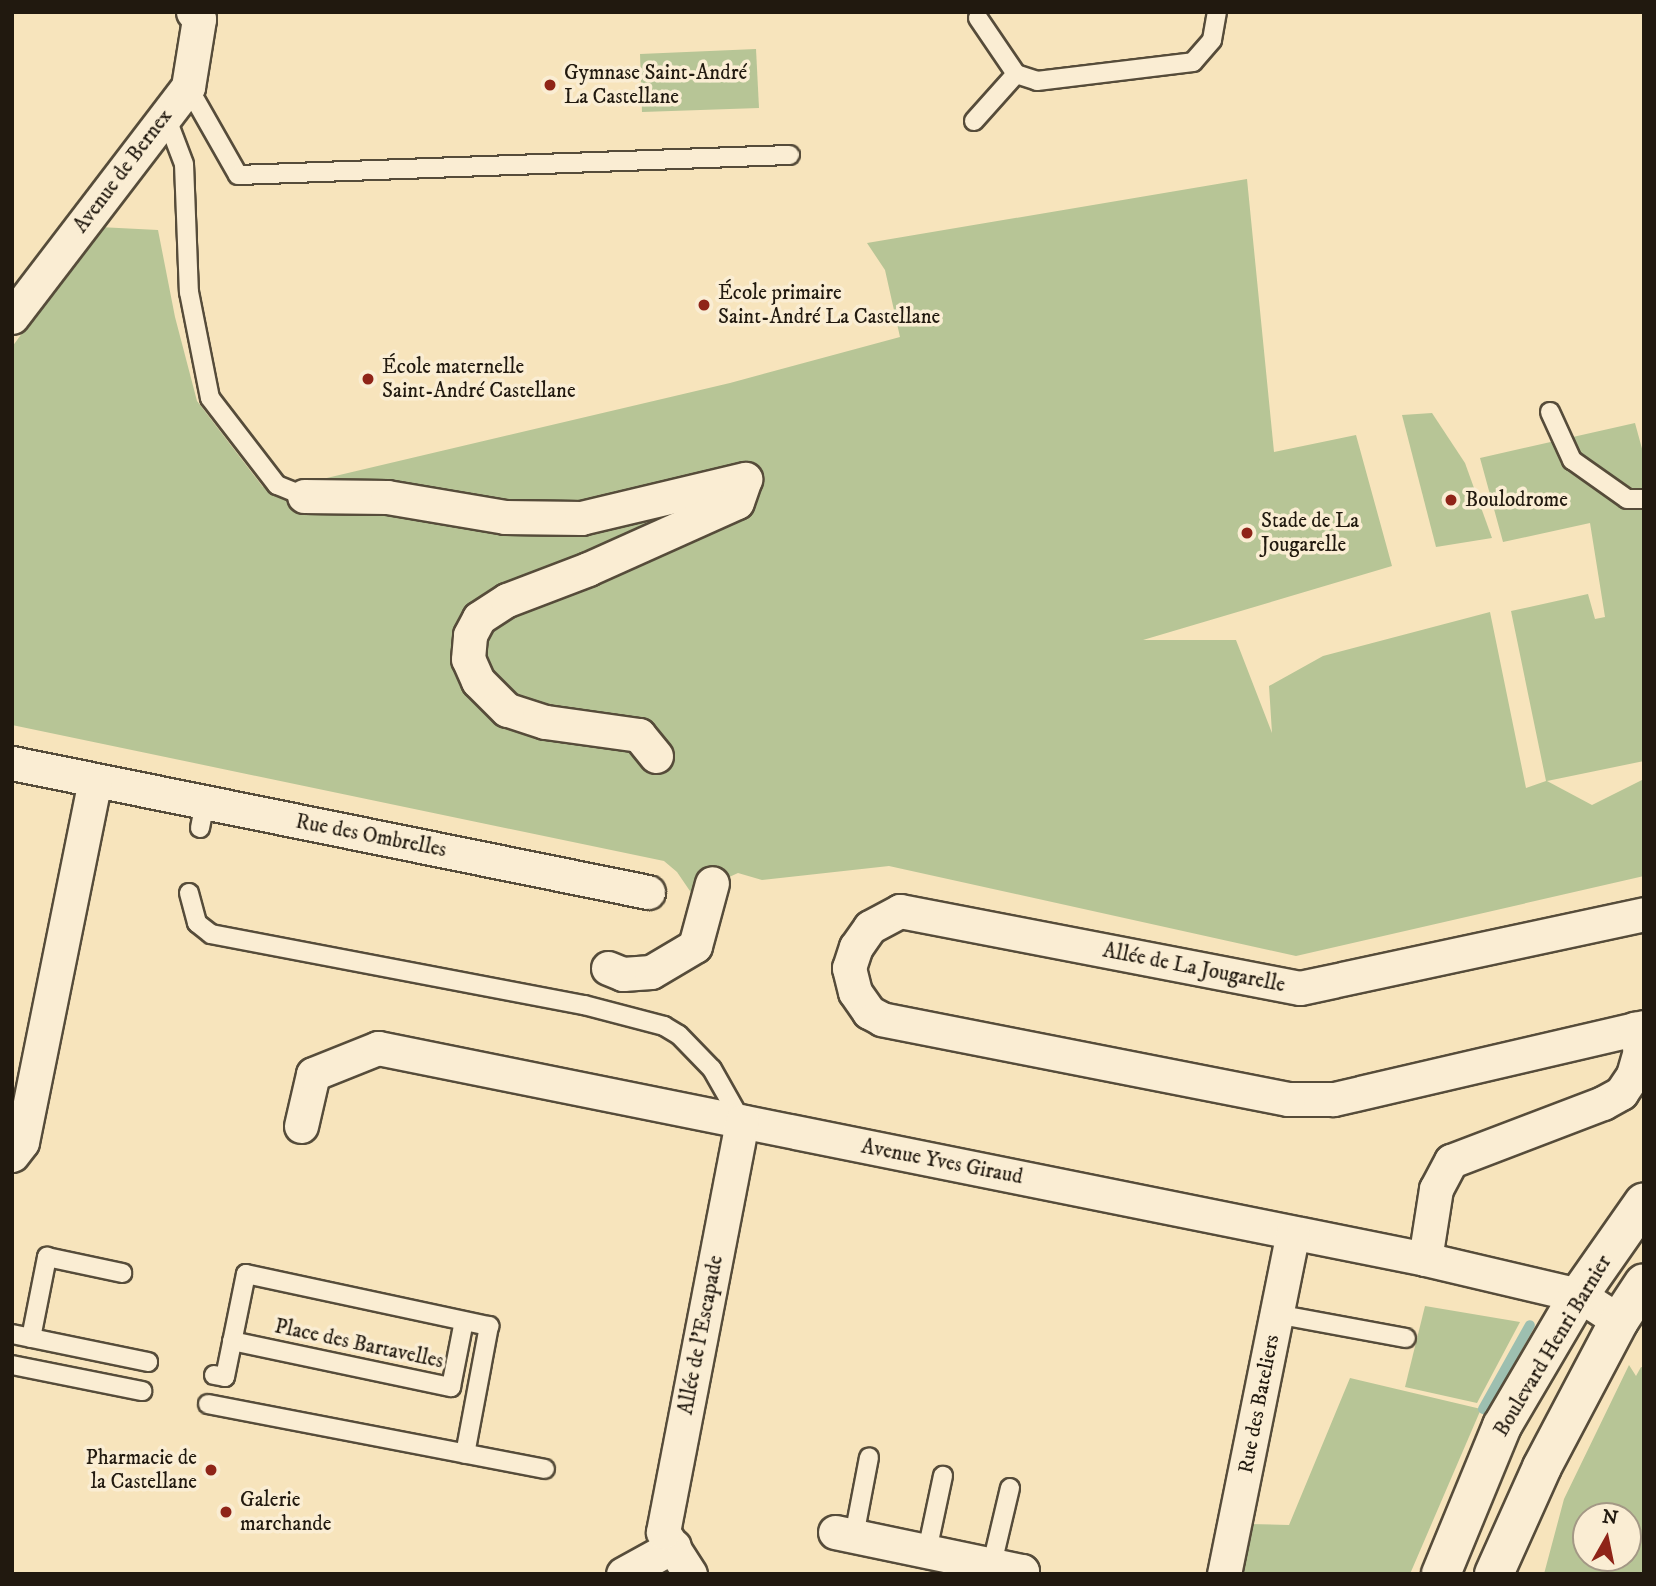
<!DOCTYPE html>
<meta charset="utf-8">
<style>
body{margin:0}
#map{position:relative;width:1656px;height:1586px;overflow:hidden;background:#f7e4bc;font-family:"IM FELL DW Pica",serif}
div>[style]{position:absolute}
.green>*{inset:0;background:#b7c596}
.stream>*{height:10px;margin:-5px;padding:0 5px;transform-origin:5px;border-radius:5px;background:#9dbfb0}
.roads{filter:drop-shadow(2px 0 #564c3a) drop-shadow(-2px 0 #564c3a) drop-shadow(0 2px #564c3a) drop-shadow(0 -2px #564c3a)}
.lane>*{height:18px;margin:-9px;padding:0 9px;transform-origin:9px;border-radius:9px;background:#faedd3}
.street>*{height:33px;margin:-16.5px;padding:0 16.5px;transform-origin:16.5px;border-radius:16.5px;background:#faedd3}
.secondary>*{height:38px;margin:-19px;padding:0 19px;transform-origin:19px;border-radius:19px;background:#faedd3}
.dots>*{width:19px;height:19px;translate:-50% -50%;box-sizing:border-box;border:4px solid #faedd3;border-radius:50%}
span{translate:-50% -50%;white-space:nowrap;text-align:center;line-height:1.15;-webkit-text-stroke:7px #faedd3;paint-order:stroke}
.poi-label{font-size:21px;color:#21190f}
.left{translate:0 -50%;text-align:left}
.right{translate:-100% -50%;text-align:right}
.street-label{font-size:21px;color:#21190f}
.frame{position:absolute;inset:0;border:14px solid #21190f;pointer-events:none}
.north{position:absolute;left:1572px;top:1502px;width:70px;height:70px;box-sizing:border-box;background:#faedd3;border:2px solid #a39885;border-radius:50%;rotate:9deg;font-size:19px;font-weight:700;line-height:28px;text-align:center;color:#21190f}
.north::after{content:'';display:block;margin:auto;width:24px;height:32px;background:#8f2418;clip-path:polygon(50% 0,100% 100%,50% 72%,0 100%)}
</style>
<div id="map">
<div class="green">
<div style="clip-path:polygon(756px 49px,759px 108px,642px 112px,640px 54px)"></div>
<div style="clip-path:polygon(1247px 179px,1274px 452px,1356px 435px,1392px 566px,1143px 640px,1236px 640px,1272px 733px,1269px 686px,1323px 656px,1490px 612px,1526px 788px,1546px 781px,1511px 611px,1588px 594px,1595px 619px,1605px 617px,1590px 523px,1503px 542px,1480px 458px,1635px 423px,1644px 456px,1644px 761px,1547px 781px,1592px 805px,1644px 779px,1644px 876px,1296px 956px,889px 866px,762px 880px,738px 873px,692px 894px,677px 872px,664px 861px,12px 725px,12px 347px,99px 227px,158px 230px,175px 317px,197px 401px,263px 487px,314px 481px,730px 383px,900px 337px,885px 270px,867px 243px)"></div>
<div style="clip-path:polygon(1432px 413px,1465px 463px,1492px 538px,1436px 547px,1402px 415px)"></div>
<div style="clip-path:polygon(1425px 1306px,1520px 1322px,1477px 1403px,1405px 1387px)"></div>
<div style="clip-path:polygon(evenodd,1629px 1365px,1636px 1376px,1641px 1367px,1644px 1368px,1644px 1574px,1544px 1574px,1564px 1499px,1629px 1365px,1586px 1516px,1628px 1516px,1628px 1558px,1586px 1558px,1586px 1516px)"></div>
<div style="clip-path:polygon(1350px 1378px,1481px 1409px,1410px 1574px,1238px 1574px,1249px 1524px,1289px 1525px)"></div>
</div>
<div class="stream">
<div style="left:1483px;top:1409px;width:96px;rotate:-60.8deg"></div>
</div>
<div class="roads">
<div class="lane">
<div style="left:978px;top:18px;width:68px;rotate:55.8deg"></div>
<div style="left:1016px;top:74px;width:22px;rotate:18deg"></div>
<div style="left:1037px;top:81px;width:157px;rotate:-6.9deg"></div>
<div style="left:1193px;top:62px;width:29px;rotate:-49deg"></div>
<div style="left:1212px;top:40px;width:28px;rotate:-80deg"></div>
<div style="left:188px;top:87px;width:101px;rotate:60.4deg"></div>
<div style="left:238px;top:175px;width:552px;rotate:-2.08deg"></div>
<div style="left:165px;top:114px;width:53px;rotate:69.2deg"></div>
<div style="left:184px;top:164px;width:128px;rotate:87.8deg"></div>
<div style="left:189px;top:292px;width:108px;rotate:78.8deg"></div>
<div style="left:210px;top:398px;width:110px;rotate:52.4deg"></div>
<div style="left:277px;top:485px;width:29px;rotate:22deg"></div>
<div style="left:974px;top:121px;width:63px;rotate:-48.2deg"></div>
<div style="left:1550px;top:412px;width:53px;rotate:65.4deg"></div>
<div style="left:1572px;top:460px;width:67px;rotate:35.3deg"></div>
<div style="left:1627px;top:499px;width:17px"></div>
<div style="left:200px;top:828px;width:26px;rotate:-79deg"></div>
<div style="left:189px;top:893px;width:31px;rotate:75deg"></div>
<div style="left:197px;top:923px;width:18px;rotate:38deg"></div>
<div style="left:211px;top:934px;width:380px;rotate:10.8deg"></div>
<div style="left:584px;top:1005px;width:83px;rotate:14.7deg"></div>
<div style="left:664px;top:1026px;width:17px;rotate:31deg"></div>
<div style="left:679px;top:1035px;width:47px;rotate:45.9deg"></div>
<div style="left:712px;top:1069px;width:61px;rotate:60.5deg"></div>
<div style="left:1276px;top:1314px;width:132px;rotate:10.5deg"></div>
<div style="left:12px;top:1334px;width:139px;rotate:11.6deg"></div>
<div style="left:31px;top:1338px;width:83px;rotate:-78.8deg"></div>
<div style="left:47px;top:1257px;width:77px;rotate:12deg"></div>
<div style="left:232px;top:1341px;width:224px;rotate:11.9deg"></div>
<div style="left:451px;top:1387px;width:67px;rotate:-78.9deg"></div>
<div style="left:12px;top:1365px;width:133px;rotate:11.3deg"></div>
<div style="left:214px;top:1375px;width:11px;rotate:10deg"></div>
<div style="left:225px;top:1377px;width:105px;rotate:-78.5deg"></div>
<div style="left:246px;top:1274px;width:249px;rotate:12.1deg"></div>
<div style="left:489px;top:1326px;width:130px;rotate:100.6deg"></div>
<div style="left:208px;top:1404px;width:343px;rotate:10.9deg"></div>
<div style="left:854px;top:1536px;width:80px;rotate:-79.2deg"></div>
<div style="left:927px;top:1551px;width:77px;rotate:-78deg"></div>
<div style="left:992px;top:1564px;width:78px;rotate:-76.7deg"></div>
</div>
<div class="street">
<div style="left:12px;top:317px;width:290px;rotate:-52.6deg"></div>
<div style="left:188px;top:87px;width:69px;rotate:-80.8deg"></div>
<div style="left:199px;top:19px;width:9px;rotate:-131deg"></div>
<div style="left:304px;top:496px;width:83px;rotate:0.7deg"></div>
<div style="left:387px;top:497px;width:120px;rotate:9.6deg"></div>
<div style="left:505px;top:517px;width:76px;rotate:0.8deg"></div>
<div style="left:581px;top:518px;width:169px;rotate:-13.4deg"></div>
<div style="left:656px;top:756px;width:27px;rotate:-129deg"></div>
<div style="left:639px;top:735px;width:95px;rotate:-172.1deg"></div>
<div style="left:545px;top:722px;width:40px;rotate:-162deg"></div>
<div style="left:507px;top:710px;width:41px;rotate:-135deg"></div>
<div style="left:478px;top:681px;width:24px;rotate:-114deg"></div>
<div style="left:468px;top:659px;width:24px;rotate:-85deg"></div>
<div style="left:470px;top:635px;width:19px;rotate:-62deg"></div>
<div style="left:479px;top:618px;width:33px;rotate:-33deg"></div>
<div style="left:507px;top:600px;width:87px;rotate:-20.9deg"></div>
<div style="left:588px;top:569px;width:163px;rotate:-24.2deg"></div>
<div style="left:737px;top:502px;width:24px;rotate:-71deg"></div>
<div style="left:12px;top:763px;width:649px;rotate:11.47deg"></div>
<div style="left:608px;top:968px;width:16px;rotate:22deg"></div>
<div style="left:623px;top:974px;width:28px;rotate:-4deg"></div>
<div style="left:651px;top:972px;width:51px;rotate:-30.6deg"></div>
<div style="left:695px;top:946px;width:65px;rotate:-74.9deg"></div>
<div style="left:1635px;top:1029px;width:310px;rotate:166.9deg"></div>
<div style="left:1333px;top:1099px;width:45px;rotate:180deg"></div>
<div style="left:1288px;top:1099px;width:414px;rotate:-168.9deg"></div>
<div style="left:882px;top:1019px;width:15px;rotate:-152deg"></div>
<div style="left:869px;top:1012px;width:24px;rotate:-125deg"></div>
<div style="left:855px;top:992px;width:25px;rotate:-104deg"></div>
<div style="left:849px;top:968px;width:22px;rotate:-72deg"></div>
<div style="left:856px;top:947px;width:24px;rotate:-55deg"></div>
<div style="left:870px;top:927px;width:34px;rotate:-28deg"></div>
<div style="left:900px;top:911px;width:407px;rotate:10.9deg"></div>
<div style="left:1300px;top:988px;width:352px;rotate:-12.1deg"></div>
<div style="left:301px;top:1126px;width:53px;rotate:-77deg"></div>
<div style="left:313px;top:1074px;width:70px;rotate:-21.8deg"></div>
<div style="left:378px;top:1048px;width:1068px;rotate:11.39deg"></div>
<div style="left:1425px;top:1259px;width:158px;rotate:13.2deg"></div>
<div style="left:1579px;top:1295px;width:48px;rotate:33deg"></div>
<div style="left:12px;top:1155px;width:16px;rotate:-52deg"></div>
<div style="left:22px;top:1142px;width:369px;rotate:-78.6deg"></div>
<div style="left:1425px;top:1259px;width:71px;rotate:-81.1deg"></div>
<div style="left:1436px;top:1189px;width:32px;rotate:-62deg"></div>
<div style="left:1451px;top:1161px;width:163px;rotate:-20.9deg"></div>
<div style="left:1603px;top:1103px;width:21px;rotate:-29deg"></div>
<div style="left:1621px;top:1093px;width:22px;rotate:-56deg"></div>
<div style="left:1633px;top:1075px;width:25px;rotate:-74deg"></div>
<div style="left:1640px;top:1051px;width:23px;rotate:-103deg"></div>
<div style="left:1635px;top:1029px;width:9px;rotate:-13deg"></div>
<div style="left:835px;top:1532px;width:191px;rotate:11.8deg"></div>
<div style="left:1022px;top:1571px;width:3px;rotate:108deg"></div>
<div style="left:623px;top:1574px;width:58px;rotate:-28.8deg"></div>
<div style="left:690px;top:1574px;width:50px;rotate:-122.7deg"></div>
<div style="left:663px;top:1532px;width:418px;rotate:-79.1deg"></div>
<div style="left:1224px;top:1574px;width:348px;rotate:-78.6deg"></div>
</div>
<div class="secondary">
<div style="left:1441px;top:1574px;width:160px;rotate:-67.6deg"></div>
<div style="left:1502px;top:1426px;width:152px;rotate:-59.6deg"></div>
<div style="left:1579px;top:1295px;width:113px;rotate:-55deg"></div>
<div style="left:1494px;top:1574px;width:117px;rotate:-65.8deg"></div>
<div style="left:1542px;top:1467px;width:165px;rotate:-62.2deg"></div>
<div style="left:1619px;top:1321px;width:45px;rotate:-56.7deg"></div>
</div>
</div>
<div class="dots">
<div style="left:550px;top:85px;background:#8f2418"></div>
<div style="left:704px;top:305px;background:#8f2418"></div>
<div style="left:368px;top:379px;background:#8f2418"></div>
<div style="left:1451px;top:500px;background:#8f2418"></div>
<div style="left:1247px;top:533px;background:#8f2418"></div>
<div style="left:211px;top:1470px;background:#8f2418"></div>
<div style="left:226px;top:1512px;background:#8f2418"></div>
</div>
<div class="poi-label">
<span class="left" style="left:564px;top:85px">Gymnase Saint-André<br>La Castellane</span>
<span class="left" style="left:718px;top:305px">École primaire<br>Saint-André La Castellane</span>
<span class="left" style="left:382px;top:379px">École maternelle<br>Saint-André Castellane</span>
<span class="left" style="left:1465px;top:500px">Boulodrome</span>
<span class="left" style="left:1261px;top:533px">Stade de La<br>Jougarelle</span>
<span class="right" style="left:197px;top:1470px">Pharmacie de<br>la Castellane</span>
<span class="left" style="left:240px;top:1512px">Galerie<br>marchande</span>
</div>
<div class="street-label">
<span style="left:123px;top:171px;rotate:-53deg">Avenue de Bernex</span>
<span style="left:371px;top:836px;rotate:11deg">Rue des Ombrelles</span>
<span style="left:1194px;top:968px;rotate:11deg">Allée de La Jougarelle</span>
<span style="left:942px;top:1162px;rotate:11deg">Avenue Yves Giraud</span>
<span style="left:701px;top:1335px;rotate:-79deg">Allée de l'Escapade</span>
<span style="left:359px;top:1344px;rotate:12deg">Place des Bartavelles</span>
<span style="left:1553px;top:1346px;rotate:-59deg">Boulevard Henri Barnier</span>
<span style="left:1259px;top:1404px;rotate:-79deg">Rue des Bateliers</span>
</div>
<div class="frame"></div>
<div class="north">N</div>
</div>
